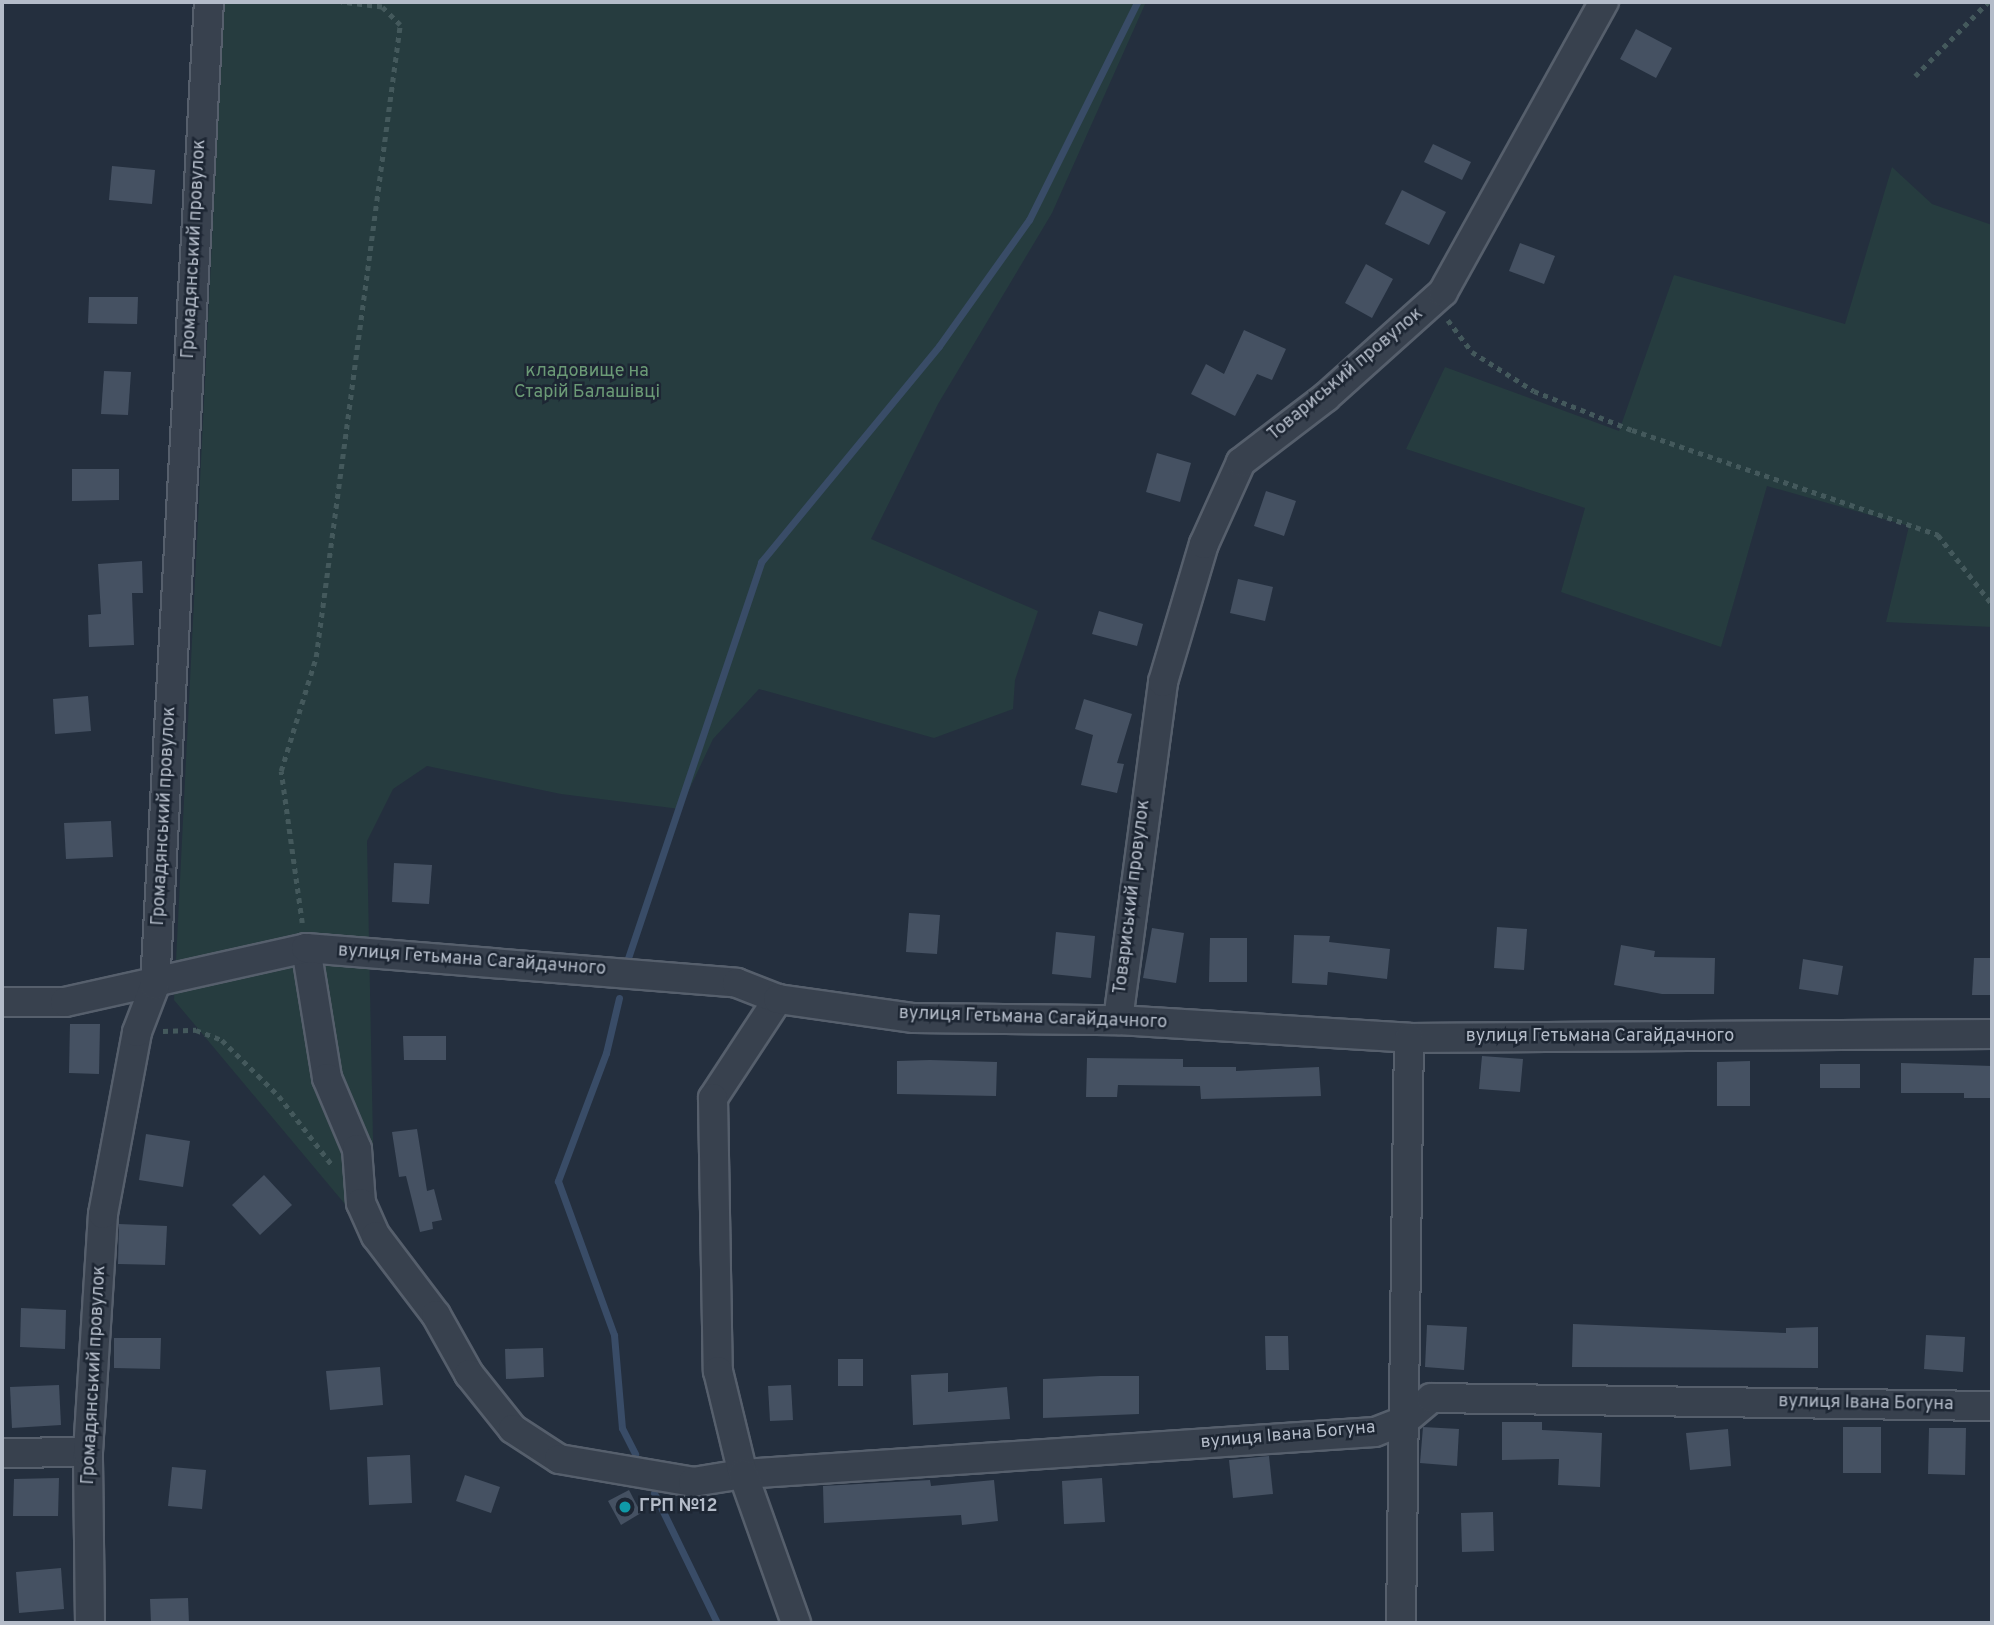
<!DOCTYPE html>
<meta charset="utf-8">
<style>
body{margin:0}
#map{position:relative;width:1994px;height:1625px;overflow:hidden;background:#242f3e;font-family:Overpass,sans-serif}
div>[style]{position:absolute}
.green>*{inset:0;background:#263c3f}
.stream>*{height:7px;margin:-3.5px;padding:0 3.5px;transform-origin:3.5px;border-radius:3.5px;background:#394c67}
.building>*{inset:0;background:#455162}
.path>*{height:4.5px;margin-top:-2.25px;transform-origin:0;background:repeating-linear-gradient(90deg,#44595c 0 5px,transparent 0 10px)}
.roads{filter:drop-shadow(2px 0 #565f6c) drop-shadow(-2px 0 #565f6c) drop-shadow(0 2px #565f6c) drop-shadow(0 -2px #565f6c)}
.minor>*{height:28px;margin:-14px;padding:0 14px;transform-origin:14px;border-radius:14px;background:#38414e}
.dots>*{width:19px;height:19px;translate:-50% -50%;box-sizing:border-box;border:4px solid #1d2633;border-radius:50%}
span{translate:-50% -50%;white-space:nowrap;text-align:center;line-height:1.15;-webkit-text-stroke:5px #1d2633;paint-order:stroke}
.street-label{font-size:18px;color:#b4bcc9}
.park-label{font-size:18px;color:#6b9a76}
.poi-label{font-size:18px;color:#b4bcc9;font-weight:700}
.left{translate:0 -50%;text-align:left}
.frame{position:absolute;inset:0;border:4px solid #b4bcc9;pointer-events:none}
</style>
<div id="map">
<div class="green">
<div style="clip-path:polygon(224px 2px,1146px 2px,1052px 213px,938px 404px,871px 539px,1038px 611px,1015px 680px,1013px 709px,934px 738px,759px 689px,713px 739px,680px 809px,561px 794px,427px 766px,393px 789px,367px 841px,375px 1240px,174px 1000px)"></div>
<div style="clip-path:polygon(1892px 167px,1932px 204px,1992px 225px,1992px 627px,1886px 622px,1909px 526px,1767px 486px,1721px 647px,1561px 592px,1585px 508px,1406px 449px,1445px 367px,1619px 431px,1674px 275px,1845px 324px)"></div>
</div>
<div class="stream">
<div style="left:627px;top:961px;width:421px;rotate:-71.4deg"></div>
<div style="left:761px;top:562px;width:280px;rotate:-50.5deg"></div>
<div style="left:939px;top:346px;width:155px;rotate:-54.5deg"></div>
<div style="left:1029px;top:220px;width:243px;rotate:-63.6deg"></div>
<div style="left:619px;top:998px;width:57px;rotate:103.3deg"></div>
<div style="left:606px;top:1053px;width:137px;rotate:110.6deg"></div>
<div style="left:558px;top:1181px;width:164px;rotate:70deg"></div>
<div style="left:614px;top:1335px;width:93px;rotate:85.1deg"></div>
<div style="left:622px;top:1428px;width:29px;rotate:63deg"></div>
<div style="left:654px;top:1493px;width:144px;rotate:64.1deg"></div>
</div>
<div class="building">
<div style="clip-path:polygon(1636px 29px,1672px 48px,1656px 78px,1620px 59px)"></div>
<div style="clip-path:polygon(1433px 144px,1471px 162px,1462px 180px,1424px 162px)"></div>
<div style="clip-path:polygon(112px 166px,155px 170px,152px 204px,109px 200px)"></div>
<div style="clip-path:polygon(1402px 190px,1446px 212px,1429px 245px,1385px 224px)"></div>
<div style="clip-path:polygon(1520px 243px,1555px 256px,1544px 284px,1509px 271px)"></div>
<div style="clip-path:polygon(1366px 264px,1393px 279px,1372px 318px,1345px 303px)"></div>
<div style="clip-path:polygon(89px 297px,138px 297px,137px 324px,88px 323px)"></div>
<div style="clip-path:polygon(1244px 330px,1286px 349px,1272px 380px,1257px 374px,1235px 416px,1191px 394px,1206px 364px,1224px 374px)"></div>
<div style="clip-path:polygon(104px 371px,131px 372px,128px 415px,101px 414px)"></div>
<div style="clip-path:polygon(1157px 453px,1191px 463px,1180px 502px,1146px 492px)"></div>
<div style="clip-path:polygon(72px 469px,119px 469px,119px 500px,72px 501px)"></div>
<div style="clip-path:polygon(1266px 491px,1296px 501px,1284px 536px,1254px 526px)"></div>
<div style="clip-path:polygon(142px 561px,143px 593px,132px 593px,134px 645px,89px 647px,88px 615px,101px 614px,98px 564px)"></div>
<div style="clip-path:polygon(1238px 579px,1273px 587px,1265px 621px,1230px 613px)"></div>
<div style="clip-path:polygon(1099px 611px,1143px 624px,1137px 646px,1092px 634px)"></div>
<div style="clip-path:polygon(88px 696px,91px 731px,55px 734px,53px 699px)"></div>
<div style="clip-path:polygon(1084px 699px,1132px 714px,1117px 763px,1124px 764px,1117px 793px,1081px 785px,1093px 735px,1075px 729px)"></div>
<div style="clip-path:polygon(111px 821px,113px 857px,66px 859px,64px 823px)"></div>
<div style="clip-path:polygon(394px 863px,432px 865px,429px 904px,392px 902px)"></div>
<div style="clip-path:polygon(909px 913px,940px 915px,937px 954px,906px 952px)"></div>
<div style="clip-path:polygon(1497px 927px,1527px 929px,1524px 970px,1494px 968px)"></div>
<div style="clip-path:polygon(1152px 928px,1184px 933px,1176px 983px,1143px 978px)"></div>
<div style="clip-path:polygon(1056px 932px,1095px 936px,1091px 978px,1052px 974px)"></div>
<div style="clip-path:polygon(1294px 935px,1330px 936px,1329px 942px,1390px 949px,1387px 979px,1328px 972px,1327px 985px,1292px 983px)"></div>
<div style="clip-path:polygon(1210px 938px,1247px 938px,1247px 982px,1209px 982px)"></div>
<div style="clip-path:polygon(1621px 945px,1655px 951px,1654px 957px,1715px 958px,1714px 994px,1662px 994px,1614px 985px)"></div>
<div style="clip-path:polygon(1974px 958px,1992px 958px,1992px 995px,1972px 995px)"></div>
<div style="clip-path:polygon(1803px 959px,1843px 966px,1838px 995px,1799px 989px)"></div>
<div style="clip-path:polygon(70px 1024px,100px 1024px,99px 1074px,69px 1073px)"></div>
<div style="clip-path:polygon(403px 1036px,446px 1036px,446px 1060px,404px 1060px)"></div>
<div style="clip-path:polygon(1482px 1056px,1523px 1059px,1520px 1092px,1479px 1089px)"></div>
<div style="clip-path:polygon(1087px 1058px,1183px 1059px,1183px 1067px,1236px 1067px,1236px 1071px,1319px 1067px,1321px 1096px,1201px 1099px,1200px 1086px,1118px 1085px,1117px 1097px,1086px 1097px)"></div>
<div style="clip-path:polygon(930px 1060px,997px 1062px,996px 1096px,897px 1094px,897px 1061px)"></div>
<div style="clip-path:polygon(1750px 1061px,1750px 1106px,1717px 1106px,1717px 1062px)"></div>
<div style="clip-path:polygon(1901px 1063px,1992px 1066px,1992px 1098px,1964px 1098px,1964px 1093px,1901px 1093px)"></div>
<div style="clip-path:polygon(1820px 1064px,1860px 1064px,1860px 1088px,1820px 1088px)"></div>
<div style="clip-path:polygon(417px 1129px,427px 1191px,434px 1189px,442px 1220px,432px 1222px,433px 1229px,420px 1232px,406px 1176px,399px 1177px,392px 1132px)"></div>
<div style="clip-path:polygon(146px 1134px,190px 1141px,183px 1187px,139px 1180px)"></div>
<div style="clip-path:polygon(264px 1175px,292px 1205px,260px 1235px,232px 1205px)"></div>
<div style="clip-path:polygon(119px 1224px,167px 1226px,165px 1265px,118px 1264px)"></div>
<div style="clip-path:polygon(21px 1308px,66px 1310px,65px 1349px,20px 1347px)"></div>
<div style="clip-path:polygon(1573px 1324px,1786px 1333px,1786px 1328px,1818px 1327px,1818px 1368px,1572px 1367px)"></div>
<div style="clip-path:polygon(1427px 1325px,1467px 1327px,1464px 1370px,1425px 1367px)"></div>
<div style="clip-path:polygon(1926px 1335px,1965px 1337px,1963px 1372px,1924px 1369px)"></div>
<div style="clip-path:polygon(1265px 1336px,1288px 1336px,1289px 1370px,1266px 1370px)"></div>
<div style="clip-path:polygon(114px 1338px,161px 1338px,160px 1369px,114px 1368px)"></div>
<div style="clip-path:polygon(543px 1348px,544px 1377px,506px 1379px,505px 1349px)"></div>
<div style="clip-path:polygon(838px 1359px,863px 1359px,863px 1386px,838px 1386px)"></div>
<div style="clip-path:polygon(380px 1367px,383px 1405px,330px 1410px,326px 1371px)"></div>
<div style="clip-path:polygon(948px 1373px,948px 1392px,1007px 1387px,1010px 1419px,913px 1425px,911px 1375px)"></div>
<div style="clip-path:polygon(1100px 1376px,1139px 1376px,1139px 1414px,1043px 1418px,1043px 1379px)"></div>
<div style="clip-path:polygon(59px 1385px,61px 1425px,12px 1428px,10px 1387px)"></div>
<div style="clip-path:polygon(791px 1385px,793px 1420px,770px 1421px,768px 1386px)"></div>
<div style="clip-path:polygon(1502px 1422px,1542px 1422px,1542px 1430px,1602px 1433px,1600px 1487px,1558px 1485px,1559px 1459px,1502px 1460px)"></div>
<div style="clip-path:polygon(1423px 1427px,1459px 1429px,1457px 1466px,1420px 1463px)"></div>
<div style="clip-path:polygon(1843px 1427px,1881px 1427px,1881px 1473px,1843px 1473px)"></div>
<div style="clip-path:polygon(1929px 1428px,1966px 1428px,1965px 1475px,1928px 1474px)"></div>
<div style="clip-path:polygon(1728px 1429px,1731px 1466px,1690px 1470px,1686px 1433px)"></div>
<div style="clip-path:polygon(410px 1455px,412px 1503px,369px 1505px,367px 1457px)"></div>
<div style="clip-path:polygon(1269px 1456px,1273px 1494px,1233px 1498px,1229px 1460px)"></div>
<div style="clip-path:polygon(172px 1467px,206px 1470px,202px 1509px,168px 1506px)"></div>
<div style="clip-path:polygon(465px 1475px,500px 1487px,491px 1513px,456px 1501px)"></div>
<div style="clip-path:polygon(59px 1478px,58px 1516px,13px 1516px,14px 1479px)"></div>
<div style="clip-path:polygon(1102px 1478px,1105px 1522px,1064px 1524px,1062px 1481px)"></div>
<div style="clip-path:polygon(930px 1480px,931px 1486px,994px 1480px,998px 1521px,962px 1525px,961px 1515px,824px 1523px,823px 1486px)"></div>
<div style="clip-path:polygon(629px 1490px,641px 1513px,621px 1525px,608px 1501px)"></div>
<div style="clip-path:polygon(1493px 1512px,1494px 1551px,1462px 1552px,1461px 1513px)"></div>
<div style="clip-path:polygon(61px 1568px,64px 1609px,19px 1613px,16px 1572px)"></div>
<div style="clip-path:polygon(188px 1598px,189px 1623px,151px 1623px,150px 1599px)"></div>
</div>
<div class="path">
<div style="left:1915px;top:76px;width:104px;rotate:-45.4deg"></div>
<div style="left:1448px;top:320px;width:40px;rotate:53deg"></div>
<div style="left:1472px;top:352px;width:73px;rotate:32.2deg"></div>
<div style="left:1534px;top:391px;width:105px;rotate:21.7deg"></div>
<div style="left:1632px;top:430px;width:324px;rotate:18.9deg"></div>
<div style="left:1938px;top:535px;width:88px;rotate:52deg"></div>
<div style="left:302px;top:923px;width:153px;rotate:-97.9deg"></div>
<div style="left:281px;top:771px;width:119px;rotate:-72.9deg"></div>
<div style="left:316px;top:657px;width:638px;rotate:-82.43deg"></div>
<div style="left:400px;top:25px;width:25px;rotate:-135deg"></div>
<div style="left:382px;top:7px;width:41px;rotate:-173deg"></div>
<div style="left:163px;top:1031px;width:33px;rotate:-2deg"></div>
<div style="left:196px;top:1030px;width:28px;rotate:21deg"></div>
<div style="left:222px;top:1040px;width:80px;rotate:44.5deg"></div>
<div style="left:279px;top:1096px;width:88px;rotate:52.4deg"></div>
</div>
<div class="roads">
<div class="minor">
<div style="left:306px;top:948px;width:132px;rotate:80.8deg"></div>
<div style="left:327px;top:1078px;width:77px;rotate:67.1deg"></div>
<div style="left:357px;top:1149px;width:54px;rotate:85.8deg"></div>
<div style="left:361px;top:1203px;width:36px;rotate:66deg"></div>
<div style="left:376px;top:1236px;width:99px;rotate:52.8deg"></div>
<div style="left:436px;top:1315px;width:68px;rotate:60.8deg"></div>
<div style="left:469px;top:1374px;width:70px;rotate:51.3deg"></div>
<div style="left:513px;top:1429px;width:55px;rotate:33.1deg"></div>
<div style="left:559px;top:1459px;width:136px;rotate:9.7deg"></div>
<div style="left:693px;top:1482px;width:51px;rotate:-9.1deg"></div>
<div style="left:743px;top:1474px;width:633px;rotate:-3.8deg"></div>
<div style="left:1375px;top:1432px;width:31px;rotate:-21deg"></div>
<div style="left:1404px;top:1421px;width:35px;rotate:-40deg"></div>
<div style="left:1431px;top:1398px;width:561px;rotate:0.82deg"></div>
<div style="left:778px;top:999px;width:118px;rotate:123.3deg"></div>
<div style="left:713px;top:1098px;width:273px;rotate:89deg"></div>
<div style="left:718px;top:1371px;width:106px;rotate:76.4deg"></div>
<div style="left:743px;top:1474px;width:158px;rotate:70.4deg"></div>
<div style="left:2px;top:1002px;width:63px"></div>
<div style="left:65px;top:1002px;width:247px;rotate:-12.6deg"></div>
<div style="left:306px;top:948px;width:432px;rotate:4.6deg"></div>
<div style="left:737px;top:983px;width:44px;rotate:21.3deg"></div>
<div style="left:778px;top:999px;width:137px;rotate:8deg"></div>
<div style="left:914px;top:1018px;width:204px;rotate:0.6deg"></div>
<div style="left:1118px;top:1020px;width:292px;rotate:3.5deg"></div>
<div style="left:1409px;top:1038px;width:583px;rotate:-0.39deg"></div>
<div style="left:1118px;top:1020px;width:341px;rotate:-82.4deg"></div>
<div style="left:1163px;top:682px;width:144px;rotate:-73.5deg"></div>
<div style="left:1204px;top:544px;width:90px;rotate:-65.7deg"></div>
<div style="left:1241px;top:462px;width:107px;rotate:-37.4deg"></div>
<div style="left:1326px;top:397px;width:157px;rotate:-41.9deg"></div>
<div style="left:1443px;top:292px;width:332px;rotate:-61deg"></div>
<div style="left:2px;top:1453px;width:86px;rotate:-0.7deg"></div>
<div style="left:90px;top:1623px;width:171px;rotate:-90.7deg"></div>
<div style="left:88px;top:1452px;width:238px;rotate:-86.4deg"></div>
<div style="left:103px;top:1214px;width:185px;rotate:-79.4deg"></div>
<div style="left:137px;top:1032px;width:50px;rotate:-69deg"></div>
<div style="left:155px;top:985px;width:984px;rotate:-86.86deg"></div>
<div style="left:1401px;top:1623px;width:585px;rotate:-89.22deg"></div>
</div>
</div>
<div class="dots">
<div style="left:625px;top:1507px;background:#0f9aa8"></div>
</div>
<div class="street-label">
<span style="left:195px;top:249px;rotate:-87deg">Громадянський провулок</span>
<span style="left:1346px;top:375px;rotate:-40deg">Товариський провулок</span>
<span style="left:165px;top:816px;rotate:-87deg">Громадянський провулок</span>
<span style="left:1133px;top:897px;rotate:-83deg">Товариський провулок</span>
<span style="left:472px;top:961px;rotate:4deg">вулиця Гетьмана Сагайдачного</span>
<span style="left:1033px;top:1019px;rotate:2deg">вулиця Гетьмана Сагайдачного</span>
<span style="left:1600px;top:1037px">вулиця Гетьмана Сагайдачного</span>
<span style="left:95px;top:1375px;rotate:-87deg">Громадянський провулок</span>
<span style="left:1866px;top:1404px;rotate:1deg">вулиця Івана Богуна</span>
<span style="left:1288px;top:1436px;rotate:-5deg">вулиця Івана Богуна</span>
</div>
<div class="park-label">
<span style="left:587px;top:383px">кладовище на<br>Старій Балашівці</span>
</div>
<div class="poi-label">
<span class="left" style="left:639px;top:1507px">ГРП №12</span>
</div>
<div class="frame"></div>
</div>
